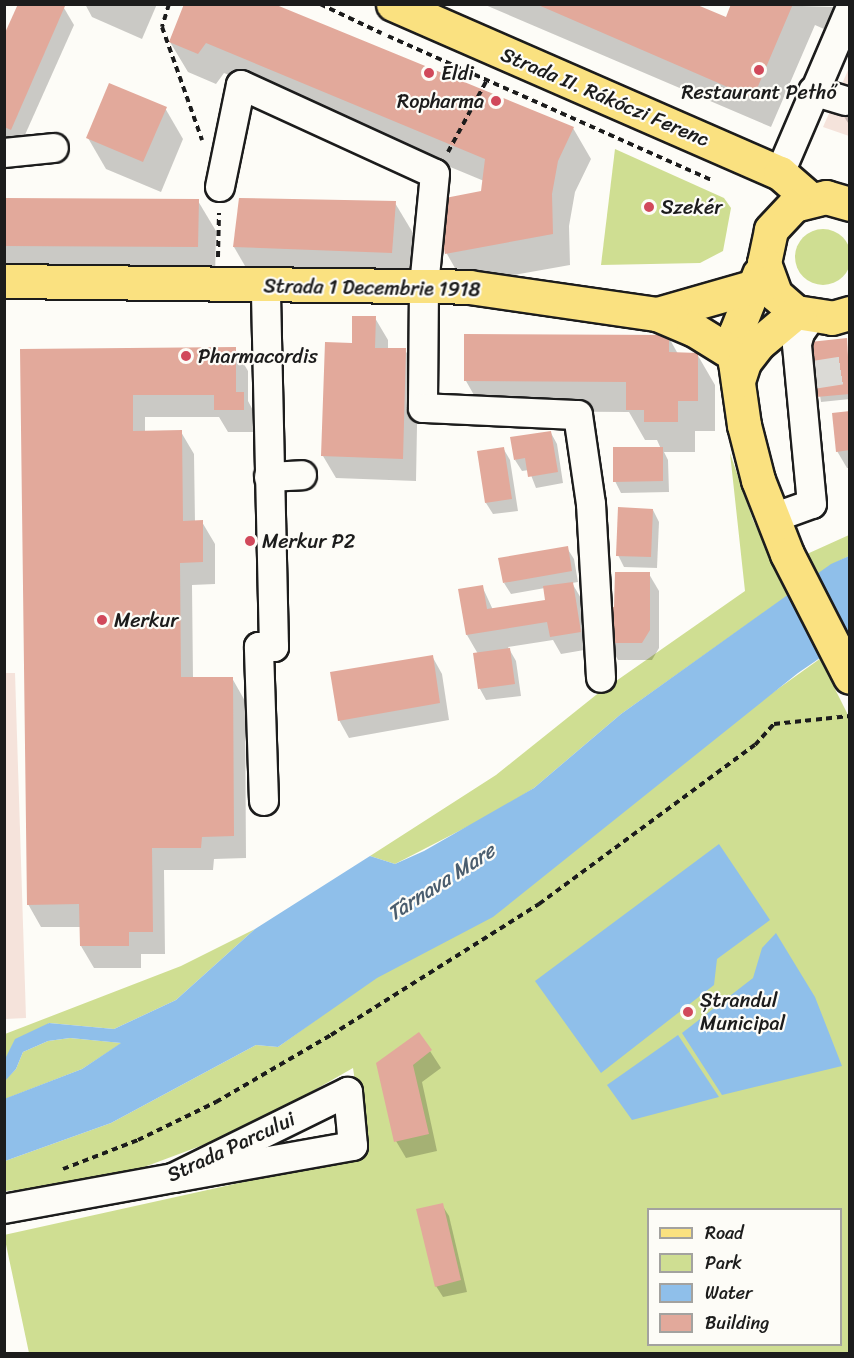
<!DOCTYPE html>
<meta charset="utf-8">
<style>
body{margin:0}
#map{position:relative;width:854px;height:1358px;overflow:hidden;background:#fdfcf7;font-family:Sriracha,sans-serif}
div>[style]{position:absolute}
.built>*{inset:0;background:#f5e3db}
.green>*{inset:0;background:#cfde92}
.round{border-radius:50%}
.water>*{inset:0;background:#8fbfea}
.shadow>*{inset:0;background:#0003}
.building>*{inset:0;background:#e2a99b}
.minor-tunnel>*{height:28px;margin-top:-14px;transform-origin:0;background:repeating-linear-gradient(90deg,#dbdad6 0 28px,transparent 0 42px)}
.path>*{height:4px;margin-top:-2px;transform-origin:0;background:repeating-linear-gradient(90deg,#1c1c1c 0 6px,transparent 0 10.5px)}
.roads{filter:drop-shadow(2px 0 #1c1c1c) drop-shadow(-2px 0 #1c1c1c) drop-shadow(0 2px #1c1c1c) drop-shadow(0 -2px #1c1c1c)}
.minor>*{height:28px;margin:-14px;padding:0 14px;transform-origin:14px;border-radius:14px;background:#fdfcf7}
.major>*{height:33px;margin:-16.5px;padding:0 16.5px;transform-origin:16.5px;border-radius:16.5px;background:#fae180}
.dots>*{width:16px;height:16px;translate:-50% -50%;box-sizing:border-box;border:3px solid #fdfcf7;border-radius:50%}
span{translate:-50% -50%;white-space:nowrap;text-align:center;line-height:1.15;-webkit-text-stroke:4.5px #fdfcf7;paint-order:stroke}
.poi-label{font-size:20px;color:#1c1c1c}
.left{translate:0 -50%;text-align:left}
.right{translate:-100% -50%;text-align:right}
.street-label{font-size:20px;color:#1c1c1c}
.water-label{font-size:21px;color:#4a5d6e;font-style:italic}
.frame{position:absolute;inset:0;border:6px solid #1c1c1c;pointer-events:none}
.legend{position:absolute;left:647px;top:1208px;width:195px;height:138px;box-sizing:border-box;background:#fdfcf7;border:2px solid #a3a29f;margin:0;padding:8px 10px;list-style:none;font-size:18px;color:#1c1c1c}
.legend li{display:flex;align-items:center;gap:12px;height:30px}
.legend b{width:30px;border:2px solid #a3a29f}
</style>
<div id="map">
<div class="built">
<div style="clip-path:polygon(849px 68px,849px 136px,823px 127px)"></div>
<div style="clip-path:polygon(5px 673px,15px 673px,26px 1018px,5px 1019px)"></div>
</div>
<div class="green">
<div style="clip-path:polygon(615px 149px,724px 198px,731px 208px,723px 251px,700px 263px,601px 265px)"></div>
<div class="round" style="left:795px;top:229px;width:56px;height:56px"></div>
<div style="clip-path:polygon(730px 453px,753px 520px,776px 568px,849px 535px,849px 556px,831px 565px,621px 714px,534px 788px,494px 813px,395px 864px,370px 856px,496px 775px,596px 695px,745px 591px)"></div>
<div style="clip-path:polygon(evenodd,849px 638px,849px 676px,834px 687px,850px 719px,849px 1353px,29px 1353px,4px 1235px,366px 1155px,353px 1068px,246px 1129px,104px 1182px,5px 1191px,5px 1161px,111px 1123px,256px 1045px,278px 1047px,849px 638px,648px 1210px,840px 1210px,840px 1344px,648px 1344px,648px 1210px)"></div>
<div style="clip-path:polygon(255px 929px,176px 1000px,114px 1029px,49px 1023px,5px 1059px,5px 1034px,181px 966px)"></div>
<div style="clip-path:polygon(70px 1038px,122px 1043px,82px 1069px,5px 1099px,4px 1081px,16px 1069px,23px 1052px,48px 1041px)"></div>
</div>
<div class="water">
<div style="clip-path:polygon(849px 556px,849px 638px,798px 673px,493px 917px,377px 978px,278px 1047px,256px 1045px,111px 1123px,5px 1161px,4px 1099px,82px 1069px,121px 1043px,70px 1038px,48px 1041px,23px 1052px,16px 1069px,5px 1081px,5px 1059px,15px 1039px,49px 1023px,114px 1029px,176px 1000px,255px 929px,370px 856px,395px 864px,424px 851px,534px 788px,621px 714px,831px 564px)"></div>
<div style="clip-path:polygon(719px 844px,770px 920px,717px 959px,714px 985px,601px 1073px,535px 981px)"></div>
<div style="clip-path:polygon(776px 933px,815px 997px,842px 1066px,722px 1095px,682px 1033px,753px 978px,762px 948px)"></div>
<div style="clip-path:polygon(678px 1035px,719px 1097px,632px 1120px,607px 1085px)"></div>
</div>
<div class="shadow">
<div style="clip-path:polygon(20px 4px,57px 4px,64px 8px,74px 25px,20px 146px,4px 139px,4px 39px)"></div>
<div style="clip-path:polygon(85px 4px,157px 4px,142px 39px,92px 17px)"></div>
<div style="clip-path:polygon(186px 4px,573px 128px,591px 159px,575px 192px,569px 226px,570px 265px,464px 284px,447px 254px,437px 201px,482px 193px,484px 181px,224px 73px,216px 84px,188px 72px,170px 42px)"></div>
<div style="clip-path:polygon(483px 4px,691px 4px,727px 19px,733px 4px,834px 7px,824px 29px,815px 25px,771px 127px)"></div>
<div style="clip-path:polygon(850px 93px,850px 126px,843px 115px)"></div>
<div style="clip-path:polygon(165px 108px,183px 139px,161px 192px,106px 169px,88px 138px)"></div>
<div style="clip-path:polygon(4px 200px,198px 201px,216px 231px,215px 278px,4px 276px)"></div>
<div style="clip-path:polygon(241px 200px,395px 203px,413px 233px,409px 283px,252px 278px,234px 247px)"></div>
<div style="clip-path:polygon(375px 318px,388px 340px,388px 349px,405px 350px,418px 372px,416px 481px,336px 478px,323px 456px)"></div>
<div style="clip-path:polygon(668px 336px,678px 354px,697px 354px,715px 385px,715px 431px,695px 431px,695px 452px,664px 452px,668px 460px,669px 492px,621px 493px,615px 481px,661px 449px,657px 440px,645px 440px,629px 412px,483px 411px,466px 381px)"></div>
<div style="clip-path:polygon(846px 340px,850px 399px,821px 402px,812px 344px)"></div>
<div style="clip-path:polygon(235px 349px,248px 371px,248px 401px,256px 416px,256px 432px,228px 432px,219px 417px,145px 417px,145px 432px,181px 432px,194px 454px,195px 522px,202px 522px,215px 544px,215px 584px,192px 585px,193px 679px,232px 678px,245px 701px,246px 858px,214px 859px,213px 870px,164px 870px,165px 954px,141px 954px,141px 968px,94px 968px,81px 946px,81px 927px,41px 927px,28px 904px,22px 351px)"></div>
<div style="clip-path:polygon(850px 413px,850px 468px,847px 468px,837px 451px)"></div>
<div style="clip-path:polygon(551px 433px,557px 444px,563px 483px,536px 488px,529px 470px,522px 471px,515px 460px)"></div>
<div style="clip-path:polygon(503px 448px,510px 460px,518px 511px,493px 514px,486px 503px,479px 452px)"></div>
<div style="clip-path:polygon(653px 510px,659px 522px,657px 568px,624px 567px,618px 555px)"></div>
<div style="clip-path:polygon(567px 548px,574px 559px,578px 582px,572px 583px,582px 600px,590px 649px,561px 654px,553px 640px,508px 647px,516px 661px,521px 696px,486px 700px,480px 689px,475px 654px,478px 654px,467px 635px,460px 590px,482px 586px,493px 610px,547px 601px,545px 588px,511px 594px,504px 583px)"></div>
<div style="clip-path:polygon(649px 574px,659px 591px,659px 648px,652px 660px,618px 660px,608px 643px,616px 608px)"></div>
<div style="clip-path:polygon(432px 656px,442px 674px,449px 720px,349px 738px,339px 720px)"></div>
<div style="clip-path:polygon(419px 1034px,441px 1068px,422px 1082px,437px 1151px,406px 1158px,396px 1141px)"></div>
<div style="clip-path:polygon(442px 1205px,449px 1216px,467px 1292px,443px 1297px,436px 1286px)"></div>
</div>
<div class="building">
<div style="clip-path:polygon(18px 4px,65px 6px,11px 130px,4px 127px,4px 35px)"></div>
<div style="clip-path:polygon(184px 4px,274px 4px,574px 127px,558px 161px,552px 194px,553px 234px,445px 254px,435px 200px,481px 191px,485px 159px,206px 43px,198px 54px,169px 42px)"></div>
<div style="clip-path:polygon(536px 4px,695px 4px,726px 17px,731px 4px,793px 4px,753px 98px)"></div>
<div style="clip-path:polygon(109px 83px,167px 107px,143px 162px,86px 138px)"></div>
<div style="clip-path:polygon(4px 198px,199px 199px,198px 247px,4px 246px)"></div>
<div style="clip-path:polygon(239px 198px,396px 201px,392px 253px,233px 247px)"></div>
<div style="clip-path:polygon(352px 316px,376px 316px,375px 348px,406px 348px,403px 459px,321px 456px,325px 342px,352px 343px)"></div>
<div style="clip-path:polygon(464px 334px,669px 335px,669px 352px,698px 353px,698px 401px,678px 401px,678px 422px,644px 422px,644px 410px,626px 410px,626px 382px,464px 381px)"></div>
<div style="clip-path:polygon(847px 338px,850px 394px,816px 397px,810px 342px)"></div>
<div style="clip-path:polygon(236px 347px,236px 392px,244px 392px,244px 410px,214px 410px,214px 395px,133px 395px,133px 431px,182px 430px,183px 521px,203px 520px,203px 562px,180px 563px,181px 677px,233px 677px,234px 836px,202px 837px,201px 848px,152px 848px,153px 932px,129px 932px,129px 946px,80px 946px,79px 904px,27px 905px,20px 349px)"></div>
<div style="clip-path:polygon(850px 411px,850px 450px,836px 452px,832px 413px)"></div>
<div style="clip-path:polygon(551px 431px,558px 472px,528px 477px,525px 458px,514px 460px,510px 437px)"></div>
<div style="clip-path:polygon(504px 447px,512px 499px,485px 503px,477px 451px)"></div>
<div style="clip-path:polygon(613px 447px,663px 447px,663px 481px,613px 482px)"></div>
<div style="clip-path:polygon(618px 507px,653px 509px,651px 557px,616px 556px)"></div>
<div style="clip-path:polygon(568px 546px,572px 571px,503px 583px,498px 558px)"></div>
<div style="clip-path:polygon(615px 572px,650px 572px,650px 630px,642px 643px,607px 643px,605px 607px,614px 607px)"></div>
<div style="clip-path:polygon(573px 582px,581px 632px,550px 637px,547px 622px,466px 635px,458px 589px,483px 585px,487px 609px,545px 600px,543px 586px)"></div>
<div style="clip-path:polygon(510px 648px,515px 684px,478px 689px,473px 653px)"></div>
<div style="clip-path:polygon(433px 655px,440px 703px,338px 721px,330px 672px)"></div>
<div style="clip-path:polygon(419px 1032px,432px 1050px,413px 1065px,429px 1134px,394px 1142px,376px 1063px)"></div>
<div style="clip-path:polygon(443px 1203px,461px 1280px,435px 1287px,416px 1209px)"></div>
</div>
<div class="minor-tunnel">
<div style="left:813px;top:375px;width:37px;rotate:-9deg"></div>
</div>
<div class="path">
<div style="left:169px;top:4px;width:24px;rotate:107deg"></div>
<div style="left:162px;top:27px;width:120px;rotate:70.5deg"></div>
<div style="left:320px;top:4px;width:68px;rotate:25.4deg"></div>
<div style="left:388px;top:36px;width:354px;rotate:24deg"></div>
<div style="left:448px;top:152px;width:82px;rotate:-61.6deg"></div>
<div style="left:218px;top:257px;width:44px;rotate:-88.7deg"></div>
<div style="left:63px;top:1169px;width:80px;rotate:-21.1deg"></div>
<div style="left:138px;top:1140px;width:87px;rotate:-26deg"></div>
<div style="left:216px;top:1102px;width:133px;rotate:-30.2deg"></div>
<div style="left:331px;top:1035px;width:246px;rotate:-32.2deg"></div>
<div style="left:539px;top:904px;width:268px;rotate:-36.4deg"></div>
<div style="left:755px;top:745px;width:28px;rotate:-48deg"></div>
<div style="left:774px;top:724px;width:76px;rotate:-6deg"></div>
</div>
<div class="roads">
<div class="minor">
<div style="left:813px;top:91px;width:34px;rotate:17deg"></div>
<div style="left:4px;top:153px;width:50px;rotate:-5.7deg"></div>
<div style="left:780px;top:173px;width:177px;rotate:-66.8deg"></div>
<div style="left:220px;top:187px;width:104px;rotate:-78.4deg"></div>
<div style="left:241px;top:85px;width:213px;rotate:24.6deg"></div>
<div style="left:435px;top:174px;width:114px;rotate:95.6deg"></div>
<div style="left:424px;top:287px;width:121px;rotate:90.5deg"></div>
<div style="left:423px;top:408px;width:155px;rotate:2.6deg"></div>
<div style="left:578px;top:415px;width:90px;rotate:81.7deg"></div>
<div style="left:591px;top:504px;width:174px;rotate:86.7deg"></div>
<div style="left:269px;top:477px;width:33px;rotate:-3deg"></div>
<div style="left:773px;top:518px;width:41px;rotate:-19.7deg"></div>
<div style="left:812px;top:504px;width:161px;rotate:-95.4deg"></div>
<div style="left:797px;top:344px;width:11px;rotate:-75deg"></div>
<div style="left:800px;top:333px;width:19px;rotate:-55deg"></div>
<div style="left:264px;top:801px;width:154px;rotate:-91.9deg"></div>
<div style="left:259px;top:647px;width:15px"></div>
<div style="left:274px;top:647px;width:361px;rotate:-91.3deg"></div>
<div style="left:4px;top:1209px;width:172px;rotate:-10.4deg"></div>
<div style="left:173px;top:1178px;width:195px;rotate:-26.2deg"></div>
<div style="left:348px;top:1092px;width:54px;rotate:84.7deg"></div>
<div style="left:353px;top:1146px;width:183px;rotate:169.9deg"></div>
</div>
<div class="major">
<div style="left:393px;top:4px;width:422px;rotate:23.6deg"></div>
<div style="left:780px;top:173px;width:40px;rotate:41deg"></div>
<div style="left:850px;top:204px;width:25px;rotate:-164deg"></div>
<div style="left:826px;top:197px;width:33px;rotate:166deg"></div>
<div style="left:794px;top:205px;width:34px;rotate:133deg"></div>
<div style="left:771px;top:230px;width:34px;rotate:102deg"></div>
<div style="left:764px;top:263px;width:33px;rotate:70deg"></div>
<div style="left:775px;top:294px;width:28px;rotate:41deg"></div>
<div style="left:796px;top:312px;width:36px;rotate:9deg"></div>
<div style="left:832px;top:318px;width:19px;rotate:-16deg"></div>
<div style="left:759px;top:274px;width:62px;rotate:111.6deg"></div>
<div style="left:736px;top:332px;width:30px;rotate:92deg"></div>
<div style="left:735px;top:362px;width:64px;rotate:81.9deg"></div>
<div style="left:744px;top:425px;width:57px;rotate:75.7deg"></div>
<div style="left:758px;top:480px;width:79px;rotate:68.6deg"></div>
<div style="left:787px;top:554px;width:138px;rotate:62.9deg"></div>
<div style="left:4px;top:281px;width:465px;rotate:0.7deg"></div>
<div style="left:469px;top:287px;width:190px;rotate:8.2deg"></div>
<div style="left:657px;top:314px;width:116px;rotate:-15.9deg"></div>
<div style="left:657px;top:314px;width:39px;rotate:23deg"></div>
<div style="left:693px;top:329px;width:49px;rotate:31.8deg"></div>
<div style="left:738px;top:381px;width:20px;rotate:-72deg"></div>
<div style="left:744px;top:362px;width:23px;rotate:-52deg"></div>
<div style="left:758px;top:344px;width:50px;rotate:-40.1deg"></div>
</div>
</div>
<div class="dots">
<div style="left:759px;top:70px;background:#d1495b"></div>
<div style="left:429px;top:73px;background:#d1495b"></div>
<div style="left:496px;top:101px;background:#d1495b"></div>
<div style="left:649px;top:207px;background:#d1495b"></div>
<div style="left:186px;top:356px;background:#d1495b"></div>
<div style="left:250px;top:541px;background:#d1495b"></div>
<div style="left:102px;top:620px;background:#d1495b"></div>
<div style="left:688px;top:1012px;background:#d1495b"></div>
</div>
<div class="poi-label">
<span class="left" style="left:441px;top:73px">Eldi</span>
<span style="left:759px;top:92px">Restaurant Pethő</span>
<span class="right" style="left:484px;top:101px">Ropharma</span>
<span class="left" style="left:661px;top:207px">Szekér</span>
<span class="left" style="left:198px;top:356px">Pharmacordis</span>
<span class="left" style="left:262px;top:541px">Merkur P2</span>
<span class="left" style="left:114px;top:620px">Merkur</span>
<span class="left" style="left:700px;top:1012px">Ștrandul<br>Municipal</span>
</div>
<div class="street-label">
<span style="left:605px;top:97px;rotate:23deg">Strada II. Rákóczi Ferenc</span>
<span style="left:372px;top:288px;rotate:1deg">Strada 1 Decembrie 1918</span>
<span style="left:231px;top:1147px;rotate:-25deg">Strada Parcului</span>
</div>
<div class="water-label">
<span style="left:441px;top:882px;rotate:-33deg">Târnava Mare</span>
</div>
<div class="frame"></div>
<ul class="legend">
<li><b style="height:8px;background:#fae180"></b>Road</li>
<li><b style="height:16px;background:#cfde92"></b>Park</li>
<li><b style="height:16px;background:#8fbfea"></b>Water</li>
<li><b style="height:16px;background:#e2a99b"></b>Building</li>
</ul>
</div>
